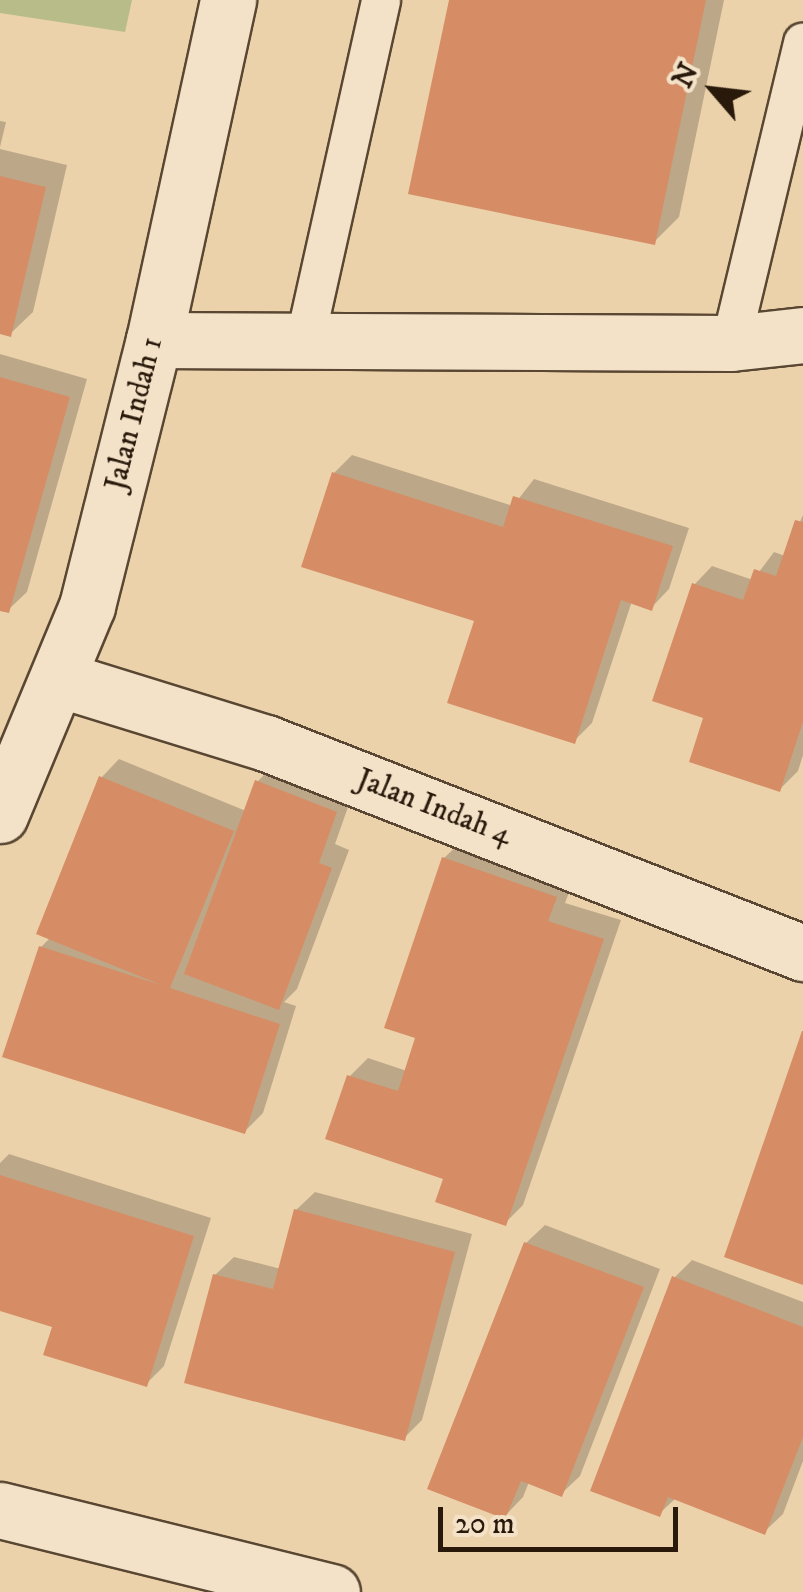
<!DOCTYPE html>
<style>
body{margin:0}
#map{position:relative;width:803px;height:1592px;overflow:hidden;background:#ecd2aa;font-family:"IM FELL DW Pica",serif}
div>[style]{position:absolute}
.green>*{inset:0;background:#b7bc88}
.shadow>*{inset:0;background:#0003}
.building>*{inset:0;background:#d68d65}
.roads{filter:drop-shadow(2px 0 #594733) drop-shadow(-2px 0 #594733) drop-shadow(0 2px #594733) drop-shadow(0 -2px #594733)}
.lane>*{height:38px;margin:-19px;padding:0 19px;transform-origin:19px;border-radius:19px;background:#f3e2c8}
.street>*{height:55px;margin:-27.5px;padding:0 27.5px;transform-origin:27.5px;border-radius:27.5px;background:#f3e2c8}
.secondary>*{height:55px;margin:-27.5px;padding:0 27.5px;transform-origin:27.5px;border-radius:27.5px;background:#f3e2c8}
span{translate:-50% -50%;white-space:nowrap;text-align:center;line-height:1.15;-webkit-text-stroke:10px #f3e2c8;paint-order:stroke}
.street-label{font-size:30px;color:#28190b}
.north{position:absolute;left:663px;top:40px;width:100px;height:100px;-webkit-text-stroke:8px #f3e2c8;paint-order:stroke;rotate:298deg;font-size:28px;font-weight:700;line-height:40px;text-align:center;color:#28190b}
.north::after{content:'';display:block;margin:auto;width:35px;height:45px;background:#28190b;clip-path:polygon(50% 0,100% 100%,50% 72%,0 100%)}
.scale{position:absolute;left:438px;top:1507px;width:240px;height:45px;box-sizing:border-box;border:5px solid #28190b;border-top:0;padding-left:12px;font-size:30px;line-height:35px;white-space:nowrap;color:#28190b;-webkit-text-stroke:8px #f3e2c8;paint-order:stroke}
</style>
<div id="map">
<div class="green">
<div style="clip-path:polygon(0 0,132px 0,125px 32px,0 13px)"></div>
</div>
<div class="shadow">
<div style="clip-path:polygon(451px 0,724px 0,679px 217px,654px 242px)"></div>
<div style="clip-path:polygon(0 121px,6px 122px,0 147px)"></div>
<div style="clip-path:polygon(0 149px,67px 165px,33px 312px,10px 334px,0 332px)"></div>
<div style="clip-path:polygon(0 354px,87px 379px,27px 592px,8px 610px,0 608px)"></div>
<div style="clip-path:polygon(352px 455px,513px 506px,534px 479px,689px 528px,669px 589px,651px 608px,632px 601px,592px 723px,574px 741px,477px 619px,334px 473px)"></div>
<div style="clip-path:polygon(803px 515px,803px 755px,798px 771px,779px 790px,706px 717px,694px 585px,712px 566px,753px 580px,774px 552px,785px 556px)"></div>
<div style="clip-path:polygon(119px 759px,246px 811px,257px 782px,276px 763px,353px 793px,335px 844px,349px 850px,297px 989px,284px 1002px,296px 1006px,263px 1113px,244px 1132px,41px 947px,51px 937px,101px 778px)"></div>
<div style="clip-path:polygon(463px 840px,574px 879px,565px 903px,621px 920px,523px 1205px,505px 1223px,446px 1177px,350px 1076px,368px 1058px,407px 1071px,418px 1037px,444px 858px)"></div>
<div style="clip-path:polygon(9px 1154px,211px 1218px,164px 1366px,146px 1384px,55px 1326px,0 1308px,0 1163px)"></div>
<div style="clip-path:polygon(315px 1192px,472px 1234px,422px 1420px,404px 1438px,215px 1275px,234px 1257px,281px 1269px,296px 1210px)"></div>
<div style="clip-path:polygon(545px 1225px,660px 1269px,580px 1476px,561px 1494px,529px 1482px,523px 1497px,505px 1516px,526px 1243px)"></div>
<div style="clip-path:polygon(692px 1260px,803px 1302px,803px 1461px,783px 1514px,764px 1532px,676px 1498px,659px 1514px,674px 1278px)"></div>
</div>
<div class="building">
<div style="clip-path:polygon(449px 0,706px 0,655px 245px,408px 194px)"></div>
<div style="clip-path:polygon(0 176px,46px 187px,11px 337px,0 334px)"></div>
<div style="clip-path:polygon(0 377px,70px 397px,9px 613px,0 611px)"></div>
<div style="clip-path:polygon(332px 472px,503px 527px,513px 496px,673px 546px,652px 611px,621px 600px,575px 744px,447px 703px,474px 621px,301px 567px)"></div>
<div style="clip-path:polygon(795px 520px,803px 522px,803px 722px,780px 792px,689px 762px,703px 718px,652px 701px,692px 583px,743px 600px,754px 569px,776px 576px)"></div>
<div style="clip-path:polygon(99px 776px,234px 831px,170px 988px,280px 1024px,245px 1134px,2px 1057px,39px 946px,161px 985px,36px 934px)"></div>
<div style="clip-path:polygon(255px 780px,337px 812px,319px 863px,332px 868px,279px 1010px,184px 974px)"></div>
<div style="clip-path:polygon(442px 857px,557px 897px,548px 921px,604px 939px,506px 1226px,435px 1202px,443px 1179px,325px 1139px,347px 1075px,398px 1091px,415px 1038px,384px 1028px)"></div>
<div style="clip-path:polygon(802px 1031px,803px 1031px,803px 1285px,724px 1257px)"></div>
<div style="clip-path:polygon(0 1175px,194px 1236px,147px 1387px,43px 1355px,52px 1327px,0 1311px)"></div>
<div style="clip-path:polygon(294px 1209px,455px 1252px,405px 1441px,184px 1383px,213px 1274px,273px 1289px)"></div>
<div style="clip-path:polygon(524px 1242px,644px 1287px,562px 1497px,521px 1481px,505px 1519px,427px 1489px)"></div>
<div style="clip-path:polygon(672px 1276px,803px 1327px,803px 1437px,765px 1535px,668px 1497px,660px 1517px,590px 1491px)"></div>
</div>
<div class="roads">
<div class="lane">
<div style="left:305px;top:341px;width:349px;rotate:-77.4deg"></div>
<div style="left:731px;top:343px;width:309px;rotate:-76.5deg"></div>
</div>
<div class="street">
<div style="left:154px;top:340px;width:577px;rotate:0.3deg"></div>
<div style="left:731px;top:343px;width:72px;rotate:-6.3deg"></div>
<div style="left:59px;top:679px;width:217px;rotate:17.2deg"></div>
<div style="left:266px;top:743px;width:577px;rotate:21.36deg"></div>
<div style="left:0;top:1510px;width:342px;rotate:13.9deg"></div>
</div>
<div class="secondary">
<div style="left:0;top:815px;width:226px;rotate:-67.4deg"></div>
<div style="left:87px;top:606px;width:274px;rotate:-75.9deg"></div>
<div style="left:154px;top:340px;width:348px;rotate:-77.7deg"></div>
</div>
</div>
<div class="street-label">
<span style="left:135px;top:414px;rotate:-76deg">Jalan Indah 1</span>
<span style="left:434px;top:808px;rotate:21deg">Jalan Indah 4</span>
</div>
<div class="north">N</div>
<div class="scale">20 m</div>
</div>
